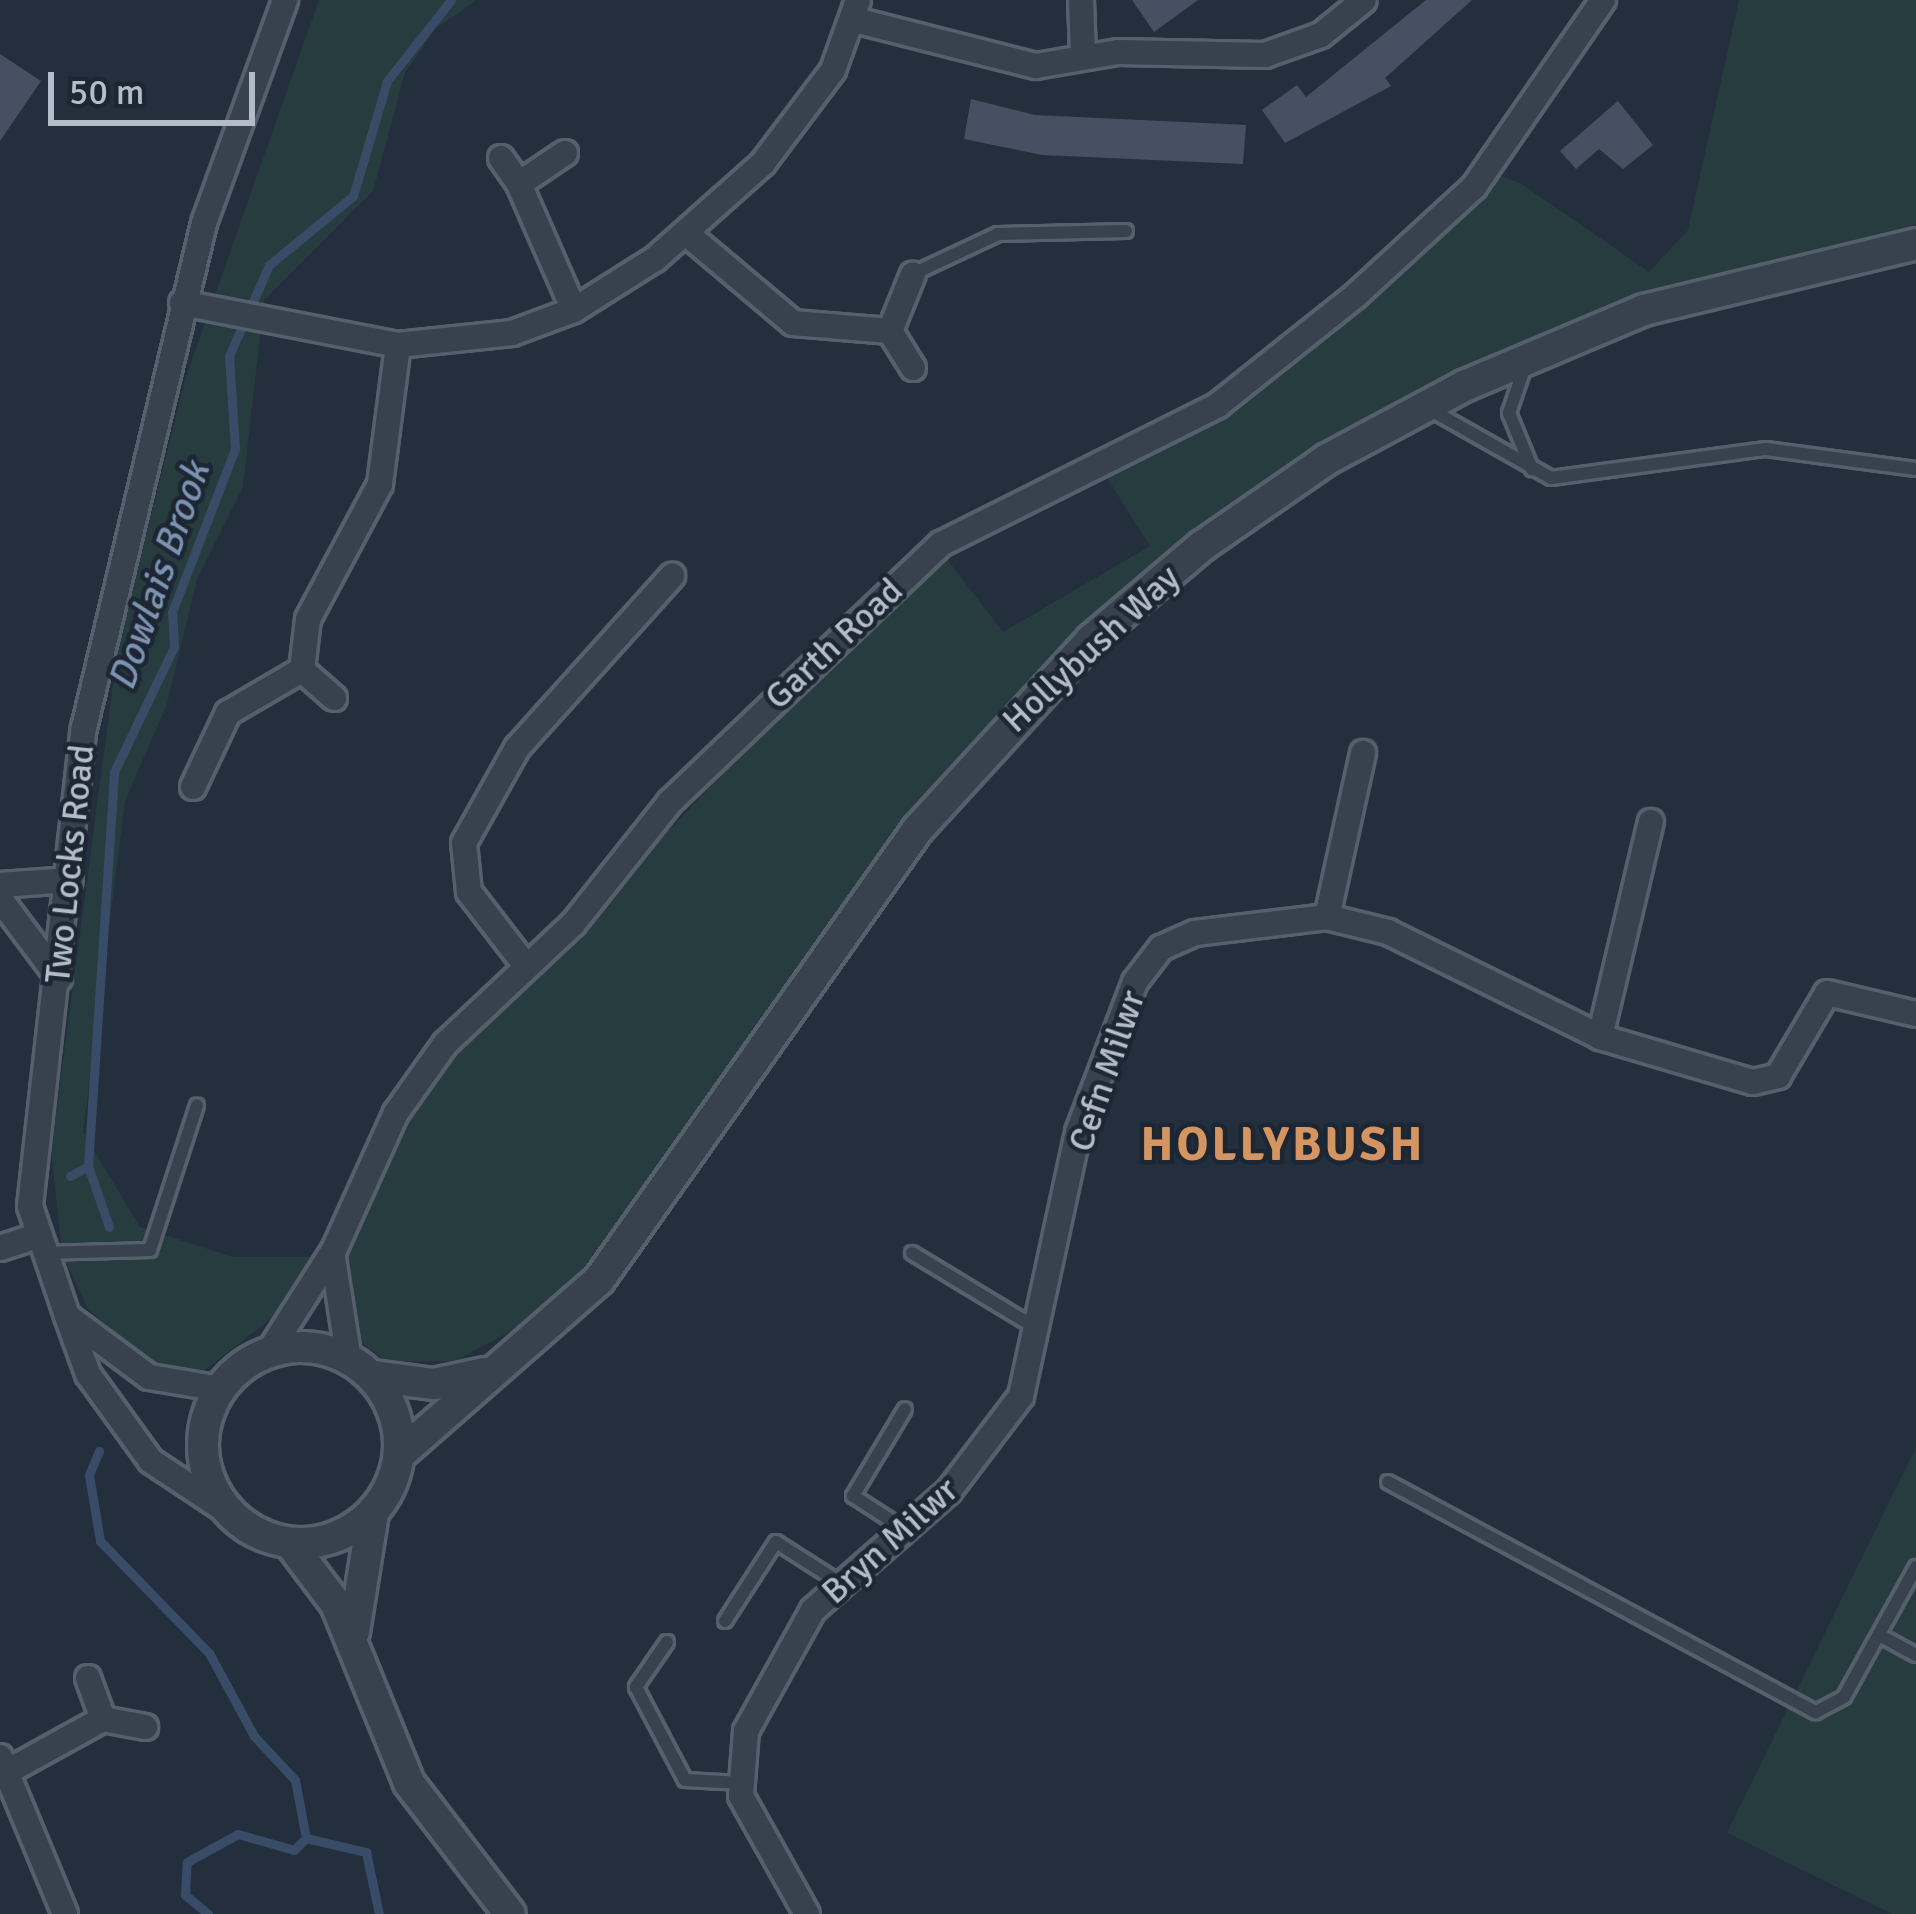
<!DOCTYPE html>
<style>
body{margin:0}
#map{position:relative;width:1916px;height:1914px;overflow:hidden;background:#242f3e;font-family:Signika,sans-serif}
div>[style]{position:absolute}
.green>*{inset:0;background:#263c3f}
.stream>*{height:9px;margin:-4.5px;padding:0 4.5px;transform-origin:4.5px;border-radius:4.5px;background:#394c67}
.building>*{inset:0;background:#455162}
.roads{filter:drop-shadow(3px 0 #565f6c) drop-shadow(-3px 0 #565f6c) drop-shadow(0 3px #565f6c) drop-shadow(0 -3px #565f6c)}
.service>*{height:12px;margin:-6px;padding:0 6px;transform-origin:6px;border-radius:6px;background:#38414e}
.minor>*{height:24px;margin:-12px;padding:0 12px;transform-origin:12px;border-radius:12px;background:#38414e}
.tertiary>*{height:30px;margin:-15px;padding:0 15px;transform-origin:15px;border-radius:15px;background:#38414e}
.tertiary>.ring{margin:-15px;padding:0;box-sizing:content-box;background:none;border:30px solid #38414e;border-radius:50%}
span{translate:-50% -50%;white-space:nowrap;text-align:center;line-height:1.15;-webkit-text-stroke:9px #1d2633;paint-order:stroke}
.street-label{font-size:36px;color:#b4bcc9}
.water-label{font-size:39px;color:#7c92b1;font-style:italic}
.district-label{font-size:48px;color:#d59563;font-weight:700;letter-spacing:3px}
.scale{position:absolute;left:48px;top:72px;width:207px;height:54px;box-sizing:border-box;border:6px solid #b4bcc9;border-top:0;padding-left:15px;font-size:36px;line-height:42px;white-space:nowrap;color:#b4bcc9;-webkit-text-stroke:9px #1d2633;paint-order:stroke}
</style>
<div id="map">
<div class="green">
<div style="clip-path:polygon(319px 0,477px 0,435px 29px,405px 73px,373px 191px,264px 300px,243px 487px,197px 579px,167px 704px,125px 801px,83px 1132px,140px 1227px,233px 1257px,317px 1257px,295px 1300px,197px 1376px,156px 1367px,88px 1309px,62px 1254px,51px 1151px,118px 647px,186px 377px)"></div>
<div style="clip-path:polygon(1739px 0,1916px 0,1916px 224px,1572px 323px,1365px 422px,1208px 522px,1040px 669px,921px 803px,585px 1266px,522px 1325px,455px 1361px,387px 1362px,355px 1338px,342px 1249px,352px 1211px,426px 1083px,939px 549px,1003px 632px,1150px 546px,1104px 473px,1157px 449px,1478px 167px,1522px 184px,1649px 272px,1688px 230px)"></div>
<div style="clip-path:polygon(1916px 1447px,1916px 1914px,1892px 1914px,1727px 1833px)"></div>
</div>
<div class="stream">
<div style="left:70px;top:1176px;width:21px;rotate:-29deg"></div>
<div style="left:109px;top:1227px;width:65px;rotate:-109deg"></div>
<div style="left:88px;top:1166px;width:395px;rotate:-86.2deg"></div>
<div style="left:114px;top:772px;width:139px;rotate:-64.4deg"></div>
<div style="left:174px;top:647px;width:35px;rotate:-93deg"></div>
<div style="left:172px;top:612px;width:175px;rotate:-68.9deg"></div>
<div style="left:235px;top:449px;width:93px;rotate:-93.7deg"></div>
<div style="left:229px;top:356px;width:99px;rotate:-66.3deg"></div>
<div style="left:269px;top:265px;width:109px;rotate:-39.4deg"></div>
<div style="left:353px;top:196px;width:120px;rotate:-73.5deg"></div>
<div style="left:387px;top:81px;width:103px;rotate:-51.7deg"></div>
<div style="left:99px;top:1451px;width:26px;rotate:113deg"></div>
<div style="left:89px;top:1475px;width:67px;rotate:80.5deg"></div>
<div style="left:100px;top:1541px;width:156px;rotate:45.8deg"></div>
<div style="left:209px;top:1653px;width:94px;rotate:61.5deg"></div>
<div style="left:254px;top:1736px;width:60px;rotate:47deg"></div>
<div style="left:295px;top:1780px;width:59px;rotate:79.3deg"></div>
<div style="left:306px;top:1838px;width:62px;rotate:13.1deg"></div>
<div style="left:366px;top:1852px;width:63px;rotate:78.2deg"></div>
<div style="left:208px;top:1914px;width:30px;rotate:-140deg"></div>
<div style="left:185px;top:1895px;width:33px;rotate:-87deg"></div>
<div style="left:187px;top:1862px;width:58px;rotate:-28.8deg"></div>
<div style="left:238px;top:1834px;width:58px;rotate:15.9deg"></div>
<div style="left:294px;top:1850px;width:17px;rotate:-45deg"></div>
</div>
<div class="building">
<div style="clip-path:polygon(1132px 0,1198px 0,1154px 32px)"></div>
<div style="clip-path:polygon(1426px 0,1472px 0,1385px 78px,1391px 86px,1285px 143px,1262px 110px,1297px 85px,1306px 97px)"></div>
<div style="clip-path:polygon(0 54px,41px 81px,0 141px)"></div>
<div style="clip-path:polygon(971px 99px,1035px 115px,1246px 125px,1243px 164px,1042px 155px,964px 139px)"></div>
<div style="clip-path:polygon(1618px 101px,1653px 145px,1623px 169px,1599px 149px,1576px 169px,1560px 151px)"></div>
</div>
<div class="roads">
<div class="service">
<div style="left:913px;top:274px;width:94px;rotate:-25.2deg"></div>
<div style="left:998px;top:234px;width:128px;rotate:-1.3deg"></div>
<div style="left:1525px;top:366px;width:50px;rotate:108.8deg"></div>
<div style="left:1509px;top:413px;width:61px;rotate:67.7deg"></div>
<div style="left:1431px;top:410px;width:138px;rotate:29.5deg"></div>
<div style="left:1551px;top:478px;width:217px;rotate:-7.7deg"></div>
<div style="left:1766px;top:449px;width:151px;rotate:7.6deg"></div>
<div style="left:42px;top:1253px;width:108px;rotate:-1.6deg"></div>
<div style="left:150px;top:1250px;width:152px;rotate:-72deg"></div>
<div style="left:912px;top:1253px;width:143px;rotate:31.2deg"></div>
<div style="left:1388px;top:1482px;width:486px;rotate:28.3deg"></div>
<div style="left:1816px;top:1712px;width:32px;rotate:-28deg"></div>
<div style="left:1844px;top:1697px;width:149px;rotate:-61deg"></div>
<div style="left:901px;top:1527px;width:57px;rotate:-147.1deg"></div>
<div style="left:853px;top:1496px;width:101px;rotate:-59.1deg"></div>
<div style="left:725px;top:1621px;width:94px;rotate:-57.2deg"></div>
<div style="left:776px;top:1542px;width:72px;rotate:32.6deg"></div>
<div style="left:1879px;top:1635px;width:42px;rotate:28.4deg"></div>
<div style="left:667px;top:1642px;width:55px;rotate:124.6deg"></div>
<div style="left:636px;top:1687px;width:105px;rotate:62.2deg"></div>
<div style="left:685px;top:1780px;width:56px;rotate:3.1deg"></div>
</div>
<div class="minor">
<div style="left:1081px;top:0;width:55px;rotate:87.9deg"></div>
<div style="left:855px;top:20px;width:187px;rotate:14.3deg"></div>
<div style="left:1036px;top:66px;width:83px;rotate:-9.7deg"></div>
<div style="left:1118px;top:52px;width:147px;rotate:1.2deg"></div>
<div style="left:1265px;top:55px;width:59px;rotate:-19.7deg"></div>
<div style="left:1321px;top:35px;width:55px;rotate:-39.1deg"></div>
<div style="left:565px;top:153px;width:55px;rotate:146deg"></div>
<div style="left:519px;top:184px;width:137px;rotate:66.4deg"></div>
<div style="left:501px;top:158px;width:32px;rotate:55deg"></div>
<div style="left:687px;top:234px;width:138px;rotate:40deg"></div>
<div style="left:793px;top:323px;width:97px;rotate:4.7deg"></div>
<div style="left:182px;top:303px;width:220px;rotate:11deg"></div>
<div style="left:398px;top:345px;width:115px;rotate:-6deg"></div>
<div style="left:512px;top:333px;width:66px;rotate:-20.4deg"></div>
<div style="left:574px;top:310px;width:96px;rotate:-32.2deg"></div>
<div style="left:655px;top:259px;width:144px;rotate:-41.6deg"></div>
<div style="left:763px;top:163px;width:116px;rotate:-53deg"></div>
<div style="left:833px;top:70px;width:74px;rotate:-70.3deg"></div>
<div style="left:913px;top:368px;width:44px;rotate:-121.9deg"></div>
<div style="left:890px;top:331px;width:61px;rotate:-68deg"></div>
<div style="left:334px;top:698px;width:43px;rotate:-138.8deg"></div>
<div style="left:302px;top:670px;width:51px;rotate:-83.3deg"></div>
<div style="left:308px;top:619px;width:153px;rotate:-61.9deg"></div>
<div style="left:380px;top:484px;width:140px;rotate:-82.6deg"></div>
<div style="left:193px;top:787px;width:82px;rotate:-64.7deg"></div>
<div style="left:228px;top:713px;width:86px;rotate:-30.2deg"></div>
<div style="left:0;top:885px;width:70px;rotate:-4.1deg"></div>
<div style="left:0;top:899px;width:99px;rotate:53.2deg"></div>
<div style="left:1327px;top:917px;width:168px;rotate:-77.6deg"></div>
<div style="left:526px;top:966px;width:93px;rotate:-127.6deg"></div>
<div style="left:469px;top:892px;width:49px;rotate:-95.8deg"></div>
<div style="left:464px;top:843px;width:109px;rotate:-60.8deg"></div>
<div style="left:517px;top:748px;width:232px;rotate:-48deg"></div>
<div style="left:1600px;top:1037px;width:221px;rotate:-76.7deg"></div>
<div style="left:0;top:1248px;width:38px;rotate:-18deg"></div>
<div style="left:333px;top:1258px;width:103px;rotate:81.1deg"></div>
<div style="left:67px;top:1316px;width:116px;rotate:-108.6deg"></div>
<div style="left:30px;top:1206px;width:481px;rotate:-83.6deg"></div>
<div style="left:84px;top:728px;width:519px;rotate:-76.63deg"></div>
<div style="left:204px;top:223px;width:237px;rotate:-70deg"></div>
<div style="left:269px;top:1352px;width:121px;rotate:-57.5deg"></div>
<div style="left:334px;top:1250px;width:150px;rotate:-65.7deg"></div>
<div style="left:396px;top:1113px;width:85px;rotate:-54.6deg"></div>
<div style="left:445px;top:1044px;width:175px;rotate:-43.2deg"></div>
<div style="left:573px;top:924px;width:156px;rotate:-51.5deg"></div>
<div style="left:670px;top:802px;width:374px;rotate:-43.6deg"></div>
<div style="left:941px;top:544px;width:310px;rotate:-26.6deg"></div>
<div style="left:1218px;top:405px;width:175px;rotate:-38.5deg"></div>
<div style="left:1355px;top:296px;width:161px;rotate:-42.5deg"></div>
<div style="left:1474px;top:187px;width:227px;rotate:-55.4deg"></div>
<div style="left:221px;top:1389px;width:73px;rotate:-170.5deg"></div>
<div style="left:149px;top:1377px;width:102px;rotate:-143.4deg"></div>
<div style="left:67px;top:1316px;width:62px;rotate:70.1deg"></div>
<div style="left:88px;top:1374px;width:107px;rotate:54.1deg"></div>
<div style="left:151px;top:1461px;width:96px;rotate:33.5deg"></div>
<div style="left:88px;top:1678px;width:44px;rotate:69.9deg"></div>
<div style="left:103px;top:1719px;width:43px;rotate:10.8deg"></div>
<div style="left:0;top:1757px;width:170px;rotate:67.5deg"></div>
<div style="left:5px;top:1773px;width:112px;rotate:-28.9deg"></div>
<div style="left:807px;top:1914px;width:135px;rotate:-119.2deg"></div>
<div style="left:741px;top:1796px;width:65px;rotate:-85.6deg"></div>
<div style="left:746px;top:1731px;width:138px;rotate:-61deg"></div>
<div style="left:813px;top:1610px;width:181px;rotate:-41.2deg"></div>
<div style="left:949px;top:1491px;width:119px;rotate:-52.8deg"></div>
<div style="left:1021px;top:1396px;width:270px;rotate:-77.8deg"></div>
<div style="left:1078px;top:1132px;width:160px;rotate:-69.2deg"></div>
<div style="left:1135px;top:982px;width:43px;rotate:-52.6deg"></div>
<div style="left:1161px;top:948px;width:37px;rotate:-24deg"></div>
<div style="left:1195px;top:933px;width:133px;rotate:-6.9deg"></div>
<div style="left:1327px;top:917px;width:63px;rotate:13.8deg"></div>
<div style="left:1388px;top:932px;width:237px;rotate:26.3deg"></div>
<div style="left:1600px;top:1037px;width:159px;rotate:16.4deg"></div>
<div style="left:1753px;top:1082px;width:26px;rotate:-13deg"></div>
<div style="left:1778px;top:1076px;width:96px;rotate:-59.4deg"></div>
<div style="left:1827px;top:993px;width:91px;rotate:13.3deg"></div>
</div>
<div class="tertiary">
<div class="ring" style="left:203px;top:1347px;width:166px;height:166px"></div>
<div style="left:372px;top:1376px;width:63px;rotate:7.4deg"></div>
<div style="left:434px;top:1384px;width:52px;rotate:-12.2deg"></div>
<div style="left:399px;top:1455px;width:266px;rotate:-41.2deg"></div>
<div style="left:599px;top:1280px;width:552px;rotate:-54.73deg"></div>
<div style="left:918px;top:829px;width:256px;rotate:-47.5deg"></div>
<div style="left:1091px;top:640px;width:145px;rotate:-40.3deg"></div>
<div style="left:1202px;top:546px;width:151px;rotate:-34.7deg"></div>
<div style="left:1326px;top:460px;width:157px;rotate:-28.2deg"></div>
<div style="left:1464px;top:386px;width:195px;rotate:-22.9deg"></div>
<div style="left:1644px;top:310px;width:280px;rotate:-13.6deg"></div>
<div style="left:290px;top:1543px;width:76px;rotate:53deg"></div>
<div style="left:336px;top:1604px;width:193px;rotate:67.8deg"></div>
<div style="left:409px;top:1783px;width:165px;rotate:52.4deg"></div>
<div style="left:354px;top:1632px;width:121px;rotate:-80.9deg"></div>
</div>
</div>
<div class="street-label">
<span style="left:834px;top:644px;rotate:-43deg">Garth Road</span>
<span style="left:1091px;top:649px;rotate:-43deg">Hollybush Way</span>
<span style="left:70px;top:864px;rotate:-84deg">Two Locks Road</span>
<span style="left:1107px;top:1071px;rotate:-71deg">Cefn Milwr</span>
<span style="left:890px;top:1541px;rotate:-42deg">Bryn Milwr</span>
</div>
<div class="water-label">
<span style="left:159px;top:576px;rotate:-71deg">Dowlais Brook</span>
</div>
<div class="district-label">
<span style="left:1283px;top:1145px">HOLLYBUSH</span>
</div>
<div class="scale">50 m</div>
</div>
